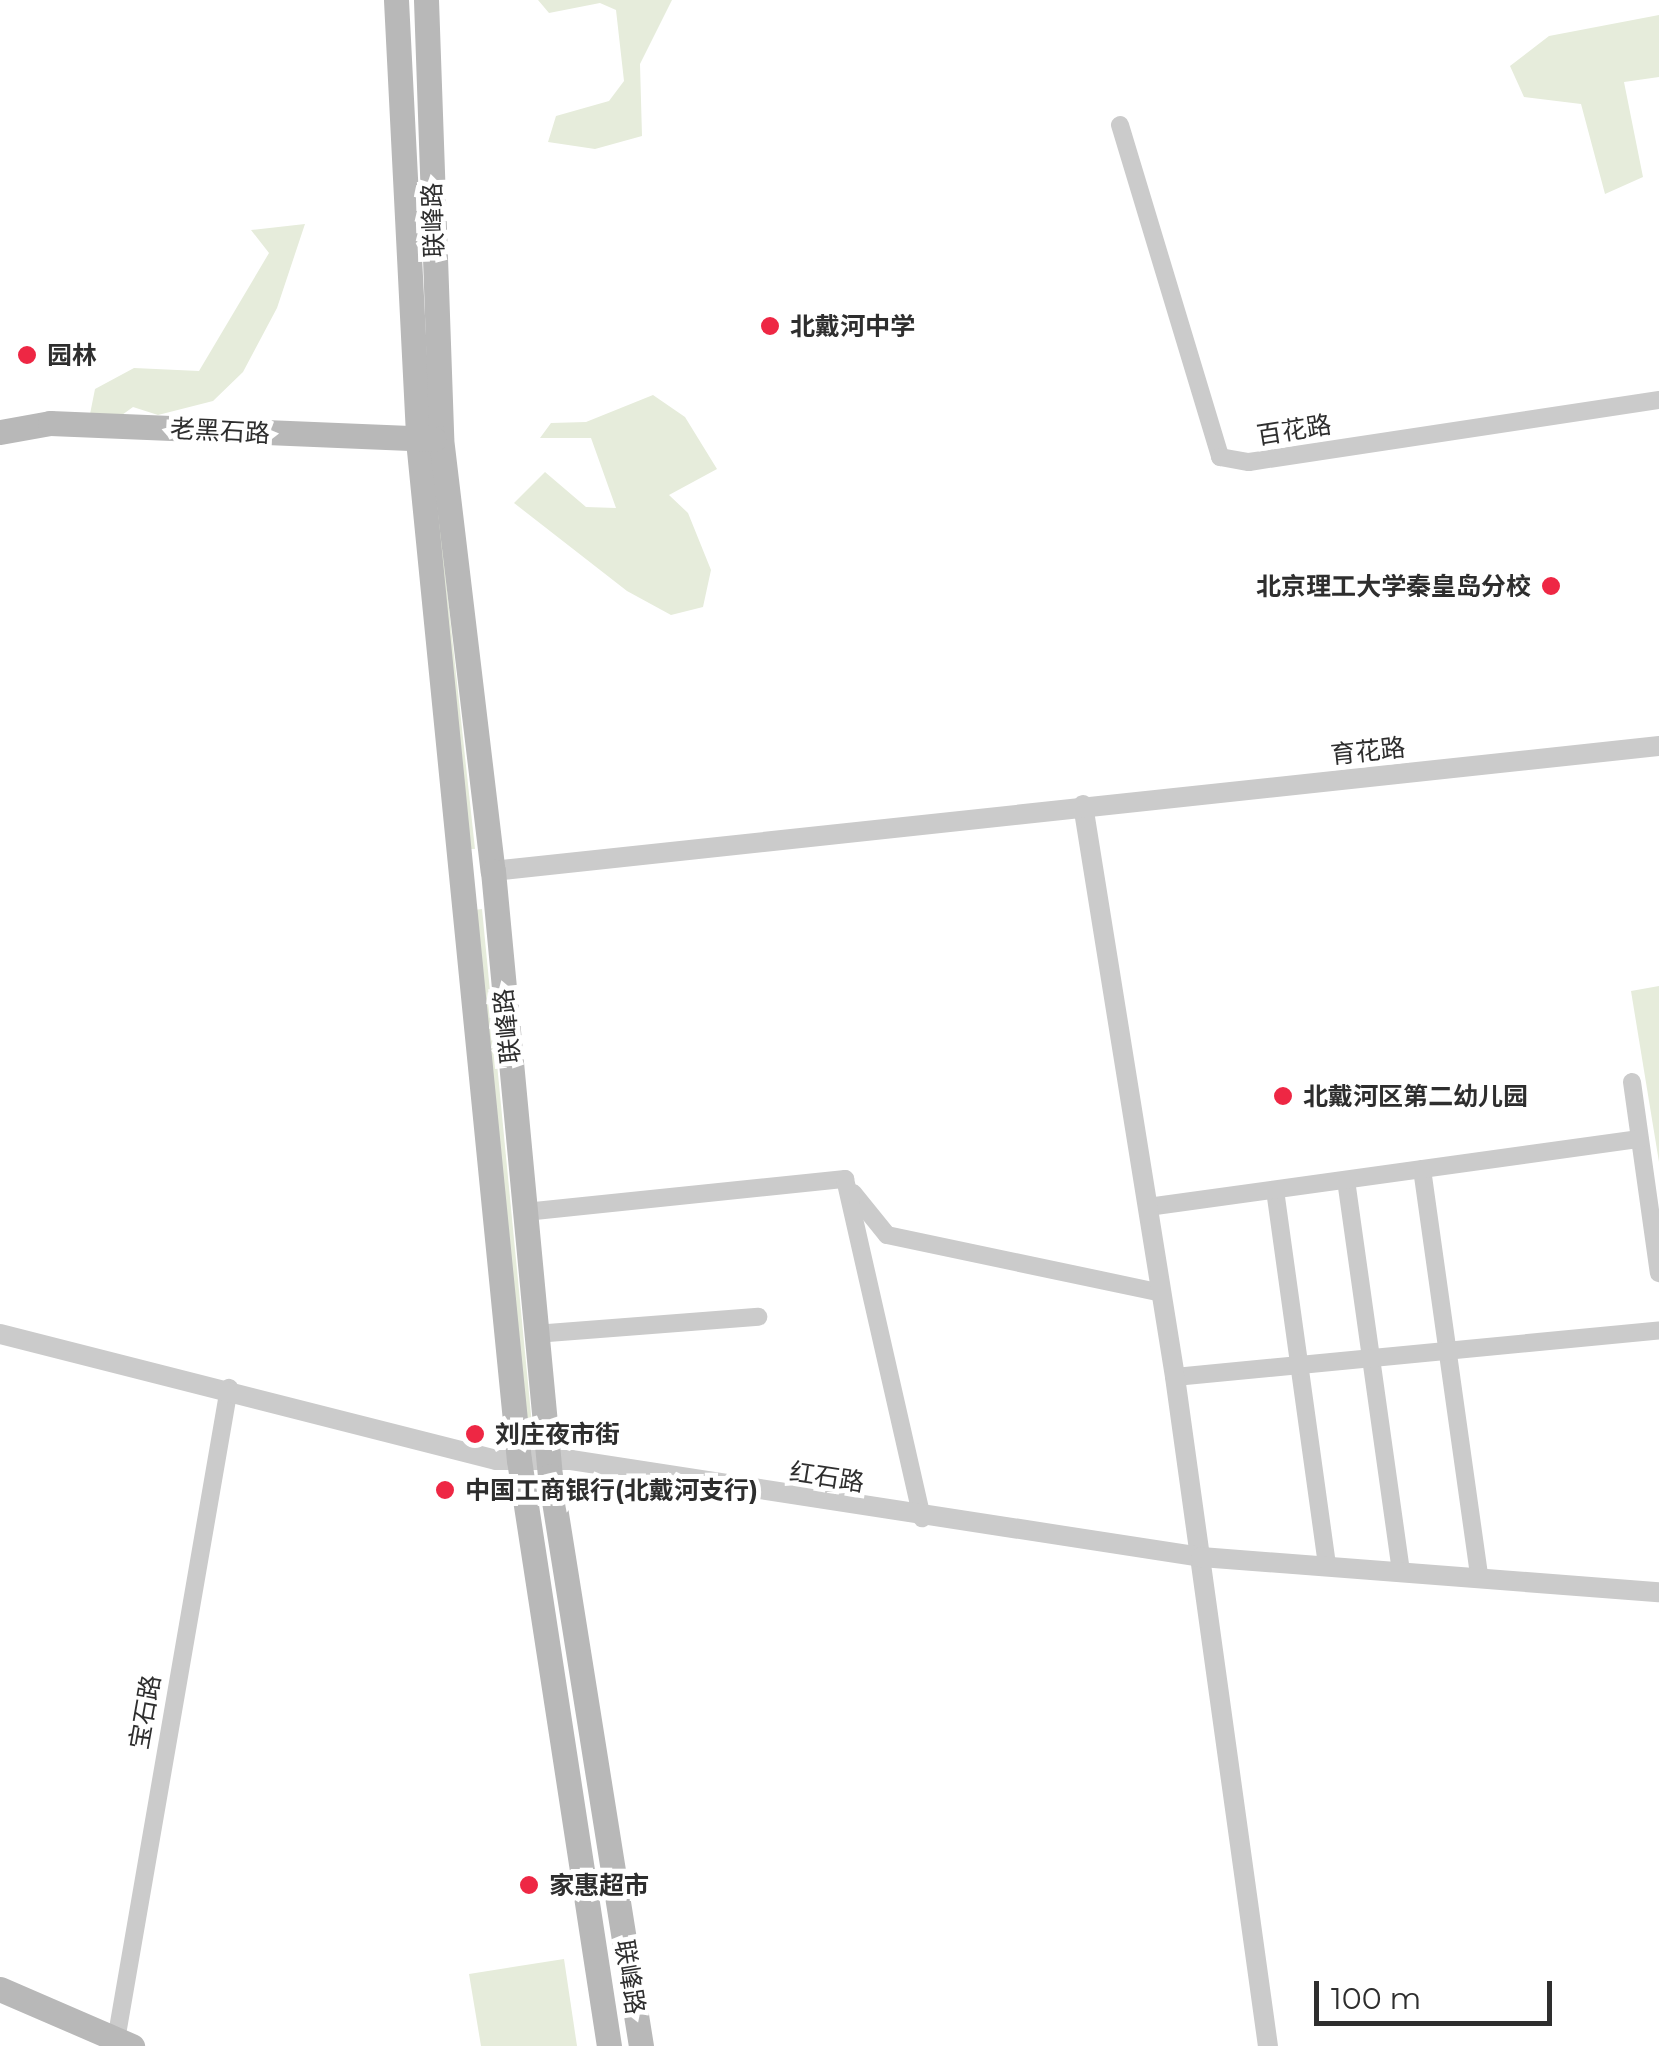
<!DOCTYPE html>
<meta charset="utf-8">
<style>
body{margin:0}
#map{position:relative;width:1659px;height:2046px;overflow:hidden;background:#fff;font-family:Montserrat,"Noto Sans SC",sans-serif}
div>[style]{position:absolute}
.green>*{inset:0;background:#e6ecdb}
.minor>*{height:18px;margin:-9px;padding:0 9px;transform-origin:9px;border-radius:9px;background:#cbcbcb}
.tertiary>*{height:20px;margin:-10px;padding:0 10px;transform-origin:10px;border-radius:10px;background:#cbcbcb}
.secondary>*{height:25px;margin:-12.5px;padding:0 12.5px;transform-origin:12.5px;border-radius:12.5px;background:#b8b8b8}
.dots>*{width:28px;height:28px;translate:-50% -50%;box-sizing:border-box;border:5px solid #fff;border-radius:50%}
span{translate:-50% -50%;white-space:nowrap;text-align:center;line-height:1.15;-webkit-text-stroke:10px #fff;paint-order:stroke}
.street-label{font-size:25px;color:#2e2e2e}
.poi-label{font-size:25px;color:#2e2e2e;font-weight:700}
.left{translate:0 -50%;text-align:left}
.right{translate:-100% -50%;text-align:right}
.scale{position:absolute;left:1314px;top:1981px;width:238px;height:45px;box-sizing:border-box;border:5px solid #2e2e2e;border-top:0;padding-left:12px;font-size:30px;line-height:35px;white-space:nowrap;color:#2e2e2e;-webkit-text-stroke:8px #fff;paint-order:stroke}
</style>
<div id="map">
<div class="green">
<div style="clip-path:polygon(538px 0,672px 0,640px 64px,642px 136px,595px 149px,548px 142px,556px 116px,609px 101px,624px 81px,616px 10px,600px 3px,549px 13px)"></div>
<div style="clip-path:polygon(1659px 15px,1659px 77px,1624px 82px,1643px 177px,1605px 194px,1581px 104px,1524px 97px,1510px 66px,1549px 36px)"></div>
<div style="clip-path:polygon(305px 224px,277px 308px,243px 372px,213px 401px,158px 415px,133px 407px,115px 420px,90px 414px,95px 389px,134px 368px,199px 371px,269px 253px,251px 230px)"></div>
<div style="clip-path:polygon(653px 395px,685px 417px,717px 469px,669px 495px,688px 513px,711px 570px,703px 607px,671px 615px,627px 591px,514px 503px,545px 472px,586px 507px,616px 508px,591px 438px,540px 438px,551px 423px,586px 422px)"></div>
<div style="clip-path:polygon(430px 507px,438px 507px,475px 849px,468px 849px)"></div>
<div style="clip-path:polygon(482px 909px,533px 1435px,525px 1436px,474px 910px)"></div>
<div style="clip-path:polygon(1659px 986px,1659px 1162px,1631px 991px)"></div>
<div style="clip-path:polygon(564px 1959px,577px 2046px,481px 2046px,469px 1974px)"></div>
</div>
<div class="minor">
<div style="left:1120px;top:125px;width:347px;rotate:73.2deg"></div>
<div style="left:1220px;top:457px;width:29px;rotate:10deg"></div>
<div style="left:1249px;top:462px;width:415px;rotate:-8.6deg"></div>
<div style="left:1632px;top:1082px;width:193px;rotate:82deg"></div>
<div style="left:1422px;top:1169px;width:411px;rotate:82deg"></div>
<div style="left:1346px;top:1180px;width:396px;rotate:82deg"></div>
<div style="left:1275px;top:1190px;width:380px;rotate:82.1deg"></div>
<div style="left:853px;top:1193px;width:54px;rotate:51deg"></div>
<div style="left:887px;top:1235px;width:281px;rotate:11.9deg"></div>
<div style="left:1148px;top:1207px;width:496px;rotate:-7.9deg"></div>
<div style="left:525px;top:1212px;width:322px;rotate:-5.9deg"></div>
<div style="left:845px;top:1179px;width:348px;rotate:77.2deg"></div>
<div style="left:535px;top:1334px;width:224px;rotate:-4.4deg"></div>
<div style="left:1175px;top:1377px;width:486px;rotate:-5.5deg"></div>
<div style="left:115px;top:2046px;width:668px;rotate:-80.17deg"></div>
</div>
<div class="tertiary">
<div style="left:1083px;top:805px;width:579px;rotate:80.86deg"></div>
<div style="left:1175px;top:1377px;width:675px;rotate:82.09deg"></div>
<div style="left:493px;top:871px;width:1173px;rotate:-6.12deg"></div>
<div style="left:0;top:1334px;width:512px;rotate:14.25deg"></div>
<div style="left:496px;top:1460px;width:75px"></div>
<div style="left:571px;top:1460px;width:637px;rotate:8.75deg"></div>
<div style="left:1201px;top:1557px;width:459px;rotate:4.4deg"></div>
</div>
<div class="secondary">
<div style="left:396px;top:0;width:441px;rotate:87.1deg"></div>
<div style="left:418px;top:440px;width:1025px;rotate:84.35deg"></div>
<div style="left:519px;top:1460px;width:593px;rotate:81.27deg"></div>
<div style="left:426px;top:0;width:438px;rotate:88deg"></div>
<div style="left:441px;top:438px;width:436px;rotate:83.2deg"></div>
<div style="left:493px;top:871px;width:608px;rotate:84.62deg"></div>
<div style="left:550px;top:1476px;width:577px;rotate:80.93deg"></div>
<div style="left:0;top:432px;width:51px;rotate:-10.2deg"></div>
<div style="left:50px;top:423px;width:384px;rotate:2.4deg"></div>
<div style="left:0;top:1989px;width:144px;rotate:23.4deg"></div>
</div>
<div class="dots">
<div style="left:770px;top:326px;background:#ee2744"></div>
<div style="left:27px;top:355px;background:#ee2744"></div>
<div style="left:1551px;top:586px;background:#ee2744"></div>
<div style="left:1283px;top:1096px;background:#ee2744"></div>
<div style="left:475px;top:1434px;background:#ee2744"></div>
<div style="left:445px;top:1490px;background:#ee2744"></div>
<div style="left:529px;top:1885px;background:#ee2744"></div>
</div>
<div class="street-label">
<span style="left:433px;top:220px;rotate:-92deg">联峰路</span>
<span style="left:1294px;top:430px;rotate:-9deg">百花路</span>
<span style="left:220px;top:431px;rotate:3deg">老黑石路</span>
<span style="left:1368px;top:751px;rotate:-6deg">育花路</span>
<span style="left:507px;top:1026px;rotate:-96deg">联峰路</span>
<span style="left:827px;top:1477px;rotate:9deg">红石路</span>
<span style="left:145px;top:1712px;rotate:-80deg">宝石路</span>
<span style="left:630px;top:1977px;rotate:81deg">联峰路</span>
</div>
<div class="poi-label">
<span class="left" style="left:790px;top:326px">北戴河中学</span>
<span class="left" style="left:47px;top:355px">园林</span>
<span class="right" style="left:1531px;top:586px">北京理工大学秦皇岛分校</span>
<span class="left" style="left:1303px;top:1096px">北戴河区第二幼儿园</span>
<span class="left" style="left:495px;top:1434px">刘庄夜市街</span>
<span class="left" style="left:465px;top:1490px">中国工商银行(北戴河支行)</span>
<span class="left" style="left:549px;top:1885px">家惠超市</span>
</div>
<div class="scale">100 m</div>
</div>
